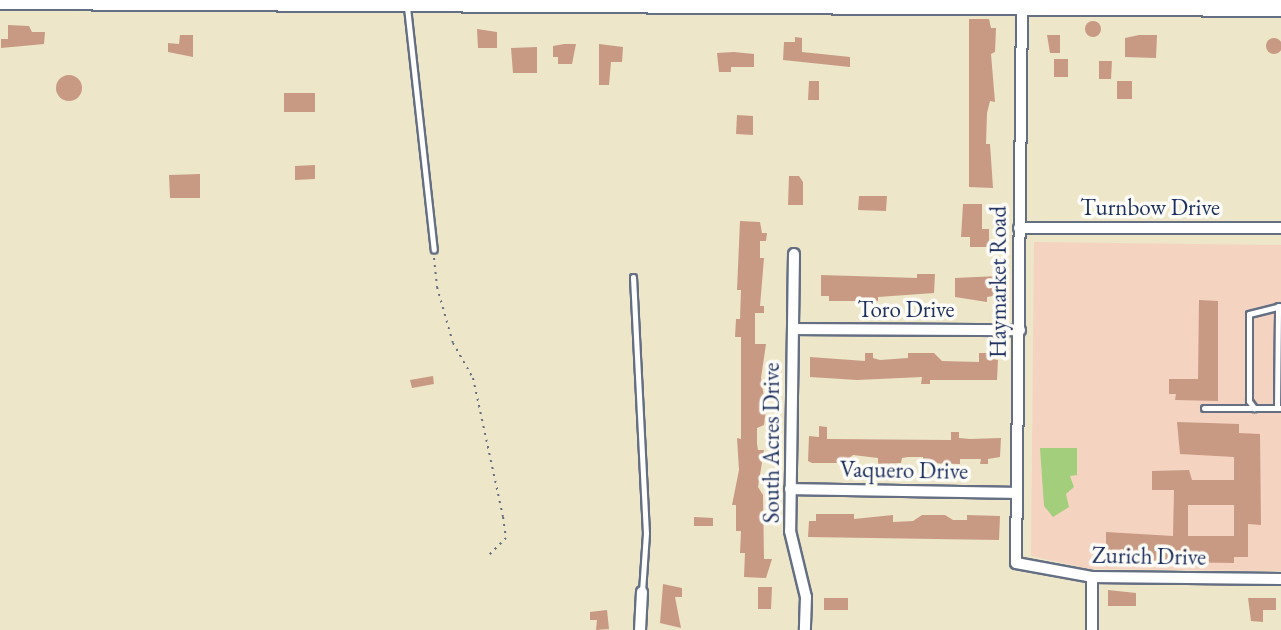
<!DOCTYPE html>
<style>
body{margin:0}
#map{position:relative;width:1281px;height:630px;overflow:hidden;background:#ede6c9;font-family:"EB Garamond",serif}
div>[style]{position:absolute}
.built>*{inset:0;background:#f5d3c1}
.green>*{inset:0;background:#a3cf7c}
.building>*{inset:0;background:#c89a83}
.round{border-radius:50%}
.path>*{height:2px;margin-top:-1px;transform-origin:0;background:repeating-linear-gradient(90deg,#646f83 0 2px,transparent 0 7px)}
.roads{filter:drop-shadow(2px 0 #646f83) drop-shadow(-2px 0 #646f83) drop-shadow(0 2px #646f83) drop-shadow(0 -2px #646f83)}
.service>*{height:5px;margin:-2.5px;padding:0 2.5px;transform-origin:2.5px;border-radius:2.5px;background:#fff}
.minor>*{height:10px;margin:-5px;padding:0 5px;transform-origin:5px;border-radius:5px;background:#fff}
.secondary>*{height:16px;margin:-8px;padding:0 8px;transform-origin:8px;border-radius:8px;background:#fff}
span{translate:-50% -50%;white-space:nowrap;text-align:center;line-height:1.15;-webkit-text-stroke:7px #fdfcf7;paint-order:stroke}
.street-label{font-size:23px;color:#1b2f5e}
</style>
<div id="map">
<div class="built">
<div style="clip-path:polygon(1034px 242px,1281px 245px,1281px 571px,1090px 569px,1031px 556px)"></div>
</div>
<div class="green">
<div style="clip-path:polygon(1077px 448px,1077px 475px,1070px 476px,1074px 487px,1066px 494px,1069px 507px,1053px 517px,1044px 506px,1040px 448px)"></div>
</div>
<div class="building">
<div style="clip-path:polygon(969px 19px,989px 19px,991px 28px,996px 28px,995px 52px,991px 54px,995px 102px,990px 101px,987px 113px,986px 144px,990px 144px,993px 188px,969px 187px)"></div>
<div class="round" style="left:1085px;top:21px;width:16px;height:16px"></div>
<div style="clip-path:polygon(8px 25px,29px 26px,32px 32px,45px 32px,44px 44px,1px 48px,1px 39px,8px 39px)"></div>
<div style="clip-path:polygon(477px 29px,497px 32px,497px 48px,478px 48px)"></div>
<div style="clip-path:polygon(180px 35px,193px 35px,193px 57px,168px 52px,168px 43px,179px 44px)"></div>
<div style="clip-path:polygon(1047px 35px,1060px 35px,1060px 53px,1050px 53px)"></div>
<div style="clip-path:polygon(1139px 35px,1157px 35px,1156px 58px,1125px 57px,1125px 38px)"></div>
<div style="clip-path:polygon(795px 37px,802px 38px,802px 52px,850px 57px,850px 67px,783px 60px,784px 42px,795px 42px)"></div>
<div class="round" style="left:1266px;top:38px;width:16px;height:16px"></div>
<div style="clip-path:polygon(564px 44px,576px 44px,572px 64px,558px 64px,558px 57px,553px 57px,553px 46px)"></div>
<div style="clip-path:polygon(599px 44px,623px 47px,622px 62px,611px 62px,609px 85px,599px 85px)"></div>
<div style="clip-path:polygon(537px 47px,537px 73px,513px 73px,511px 48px)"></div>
<div style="clip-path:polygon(734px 52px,754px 54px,754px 67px,731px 67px,731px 72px,719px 72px,717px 53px)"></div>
<div style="clip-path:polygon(1054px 59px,1068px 59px,1068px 77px,1054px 77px)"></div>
<div style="clip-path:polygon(1099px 61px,1112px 61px,1111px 79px,1099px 79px)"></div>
<div class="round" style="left:56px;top:75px;width:26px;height:26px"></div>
<div style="clip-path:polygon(809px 81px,819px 81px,819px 100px,808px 100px)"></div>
<div style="clip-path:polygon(1117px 81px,1132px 81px,1132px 99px,1117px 99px)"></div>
<div style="clip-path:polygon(284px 93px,315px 93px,315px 112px,284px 112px)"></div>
<div style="clip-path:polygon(737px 115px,753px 116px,753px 135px,736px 134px)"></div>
<div style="clip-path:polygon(315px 165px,315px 179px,295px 180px,295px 166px)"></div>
<div style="clip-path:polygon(200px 174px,200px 198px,170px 198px,169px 175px)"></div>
<div style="clip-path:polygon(789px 176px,799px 176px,803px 182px,803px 205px,788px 205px)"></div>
<div style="clip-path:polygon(859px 196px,887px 196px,886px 211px,858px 210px)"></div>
<div style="clip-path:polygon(963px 204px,982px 204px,982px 229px,989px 229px,989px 247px,970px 247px,970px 237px,961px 237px)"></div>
<div style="clip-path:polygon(740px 221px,760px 222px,762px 233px,767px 233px,766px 241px,760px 241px,760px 258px,764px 258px,760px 306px,764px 306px,764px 313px,755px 313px,755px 344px,766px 344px,761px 378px,766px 410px,764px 425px,757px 428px,757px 444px,758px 450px,764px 450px,758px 487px,763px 495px,764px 559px,772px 559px,766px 578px,744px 577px,745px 553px,740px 553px,741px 531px,736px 531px,736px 505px,732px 505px,739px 470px,737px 438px,741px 439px,741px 337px,735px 337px,736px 319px,740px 319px,741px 290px,737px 290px)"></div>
<div style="clip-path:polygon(917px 274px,935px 274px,934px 293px,878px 297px,878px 301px,829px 301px,829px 296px,821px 296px,821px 275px,917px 278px)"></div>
<div style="clip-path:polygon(999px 276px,999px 295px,987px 297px,987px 302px,955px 297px,955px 278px)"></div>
<div style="clip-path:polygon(1199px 300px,1218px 301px,1218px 401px,1175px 400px,1176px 394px,1169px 394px,1169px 379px,1198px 379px)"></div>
<div style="clip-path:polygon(865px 353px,873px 353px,873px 358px,880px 360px,908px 358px,908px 353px,934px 353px,942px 361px,979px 362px,979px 353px,987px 353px,987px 358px,998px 360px,997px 380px,930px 380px,930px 384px,921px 384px,922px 377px,857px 380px,810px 377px,810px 357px,865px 361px)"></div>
<div style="clip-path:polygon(433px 376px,434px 384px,412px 388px,410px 380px)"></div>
<div style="clip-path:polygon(evenodd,1177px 422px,1239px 424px,1239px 433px,1260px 434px,1261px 525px,1248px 524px,1248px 557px,1234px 557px,1234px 563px,1106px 561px,1106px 532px,1173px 536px,1174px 490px,1152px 490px,1152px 471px,1189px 470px,1192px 480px,1234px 480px,1234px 457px,1180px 454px,1177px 422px,1188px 505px,1234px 505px,1234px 536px,1188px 536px,1188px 505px)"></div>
<div style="clip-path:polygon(819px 426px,827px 427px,827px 439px,951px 440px,951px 432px,959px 432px,959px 438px,970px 439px,1001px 438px,1000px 457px,988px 459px,988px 464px,980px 464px,981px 459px,960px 459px,960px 464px,923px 463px,923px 457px,908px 457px,902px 458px,901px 463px,878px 464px,878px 458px,853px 455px,844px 463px,812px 463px,808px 461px,809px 436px,819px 437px)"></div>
<div style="clip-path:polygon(816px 514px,854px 514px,854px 519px,893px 515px,893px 522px,913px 521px,922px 515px,945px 515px,953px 520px,967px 520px,967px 515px,1000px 516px,999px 540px,808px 537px,809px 521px,816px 521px)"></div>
<div style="clip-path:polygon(694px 517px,713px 518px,713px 526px,694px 526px)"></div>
<div style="clip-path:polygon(663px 584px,682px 588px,682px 597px,675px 597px,681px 628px,660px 623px)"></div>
<div style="clip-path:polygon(758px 587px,772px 587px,771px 609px,758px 609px)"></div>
<div style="clip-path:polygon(1108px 590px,1136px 593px,1136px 606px,1108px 606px)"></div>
<div style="clip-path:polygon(824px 598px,848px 598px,848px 610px,824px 610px)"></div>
<div style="clip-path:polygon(1248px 598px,1276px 598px,1276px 610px,1263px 610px,1263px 622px,1251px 621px)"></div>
<div style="clip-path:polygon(607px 610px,609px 629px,596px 630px,597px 620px,590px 620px,590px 612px)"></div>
</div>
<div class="path">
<div style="left:434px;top:258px;width:29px;rotate:84deg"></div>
<div style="left:437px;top:287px;width:58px;rotate:74.1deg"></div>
<div style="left:453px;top:343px;width:40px;rotate:60.3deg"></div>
<div style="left:473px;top:378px;width:142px;rotate:77.8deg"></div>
<div style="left:503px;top:517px;width:21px;rotate:82deg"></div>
<div style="left:506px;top:538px;width:23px;rotate:135deg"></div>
</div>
<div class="roads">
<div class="service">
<div style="left:407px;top:7px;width:244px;rotate:83.7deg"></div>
<div style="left:633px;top:277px;width:256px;rotate:87.1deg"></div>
<div style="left:646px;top:533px;width:59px;rotate:93.9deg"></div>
<div style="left:1281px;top:306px;width:33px;rotate:166deg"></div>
<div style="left:1249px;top:314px;width:87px;rotate:90deg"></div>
<div style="left:1249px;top:401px;width:9px;rotate:54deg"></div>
<div style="left:1254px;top:408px;width:27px"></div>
<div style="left:1204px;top:408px;width:50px"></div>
<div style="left:1277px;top:408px;width:102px;rotate:-89.4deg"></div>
</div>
<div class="minor">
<div style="left:1022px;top:3px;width:560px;rotate:90.61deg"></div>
<div style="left:1016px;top:563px;width:77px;rotate:10.4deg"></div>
<div style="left:1092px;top:577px;width:189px;rotate:0.6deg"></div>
<div style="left:1019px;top:228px;width:262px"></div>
<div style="left:794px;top:254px;width:277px;rotate:90.8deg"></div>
<div style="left:790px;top:531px;width:68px;rotate:76.4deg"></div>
<div style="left:806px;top:597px;width:33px;rotate:92deg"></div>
<div style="left:793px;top:329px;width:227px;rotate:0.3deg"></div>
<div style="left:790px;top:489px;width:226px;rotate:1deg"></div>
<div style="left:640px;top:630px;width:38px;rotate:-87deg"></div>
<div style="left:1092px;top:630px;width:53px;rotate:-90deg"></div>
</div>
<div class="secondary">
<div style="left:0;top:1px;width:1281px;rotate:0.31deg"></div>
</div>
</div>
<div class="street-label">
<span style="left:1150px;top:207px">Turnbow Drive</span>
<span style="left:998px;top:282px;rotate:-90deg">Haymarket Road</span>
<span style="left:906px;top:309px">Toro Drive</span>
<span style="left:771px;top:443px;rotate:-90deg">South Acres Drive</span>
<span style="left:904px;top:470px;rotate:1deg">Vaquero Drive</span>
<span style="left:1149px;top:556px;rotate:1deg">Zurich Drive</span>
</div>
</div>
